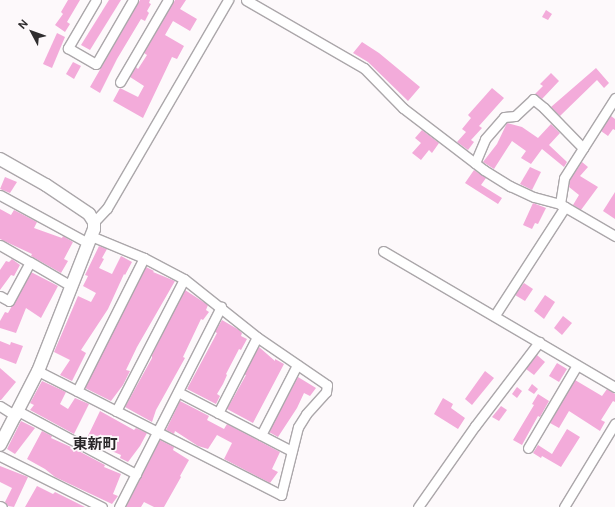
<!DOCTYPE html>
<meta charset="utf-8">
<style>
body{margin:0}
#map{position:relative;width:615px;height:507px;overflow:hidden;background:#fdf9fb;font-family:"DM Sans","Noto Sans JP",sans-serif}
div>[style]{position:absolute}
.building>*{inset:0;background:#f3abda}
.roads{filter:drop-shadow(1px 0 #aba7aa) drop-shadow(-1px 0 #aba7aa) drop-shadow(0 1px #aba7aa) drop-shadow(0 -1px #aba7aa)}
.street>*{height:9px;margin:-4.5px;padding:0 4.5px;transform-origin:4.5px;border-radius:4.5px;background:#fff}
.secondary>*{height:12px;margin:-6px;padding:0 6px;transform-origin:6px;border-radius:6px;background:#fff}
span{translate:-50% -50%;white-space:nowrap;text-align:center;line-height:1.15;-webkit-text-stroke:3.5px #fdf9fb;paint-order:stroke}
.neighbourhood-label{font-size:15px;color:#2b282a;font-weight:700}
.north{position:absolute;left:12px;top:12px;width:40px;height:40px;-webkit-text-stroke:3px #fdf9fb;paint-order:stroke;rotate:311deg;font-size:11px;font-weight:700;line-height:16px;text-align:center;color:#302e2f}
.north::after{content:'';display:block;margin:auto;width:14px;height:18px;background:#302e2f;clip-path:polygon(50% 0,100% 100%,50% 72%,0 100%)}
</style>
<div id="map">
<div class="building">
<div style="clip-path:polygon(68px 0,80px 0,67px 22px,70px 24px,65px 32px,55px 25px,63px 14px,61px 12px)"></div>
<div style="clip-path:polygon(109px 0,121px 0,90px 50px,81px 45px)"></div>
<div style="clip-path:polygon(140px 0,150px 0,149px 3px,151px 4px,147px 11px,149px 13px,145px 21px,141px 19px,117px 59px,100px 93px,90px 87px)"></div>
<div style="clip-path:polygon(175px 0,186px 0,180px 9px,197px 19px,190px 31px,173px 21px,165px 35px,184px 46px,177px 59px,172px 57px,143px 118px,113px 101px,120px 88px,138px 97px,144px 86px,130px 77px,136px 67px,138px 69px,147px 55px,144px 53px)"></div>
<div style="clip-path:polygon(546px 10px,552px 14px,548px 20px,542px 17px)"></div>
<div style="clip-path:polygon(57px 33px,65px 37px,52px 68px,43px 64px)"></div>
<div style="clip-path:polygon(362px 42px,379px 53px,420px 87px,408px 101px,368px 62px,353px 53px)"></div>
<div style="clip-path:polygon(73px 62px,81px 66px,74px 79px,66px 74px)"></div>
<div style="clip-path:polygon(596px 68px,609px 83px,604px 88px,597px 80px,560px 116px,551px 107px)"></div>
<div style="clip-path:polygon(551px 73px,559px 81px,542px 99px,535px 94px,543px 86px,540px 84px)"></div>
<div style="clip-path:polygon(492px 88px,504px 98px,479px 126px,482px 128px,471px 140px,474px 142px,468px 150px,457px 142px,466px 132px,462px 129px,471px 118px,468px 115px)"></div>
<div style="clip-path:polygon(611px 116px,615px 119px,615px 130px,613px 129px,608px 136px,601px 131px)"></div>
<div style="clip-path:polygon(507px 123px,522px 127px,538px 138px,551px 124px,560px 133px,549px 145px,567px 162px,564px 167px,542px 149px,531px 164px,521px 158px,526px 151px,512px 141px,494px 169px,483px 162px,497px 144px)"></div>
<div style="clip-path:polygon(422px 130px,439px 143px,432px 153px,429px 150px,421px 160px,412px 153px,421px 143px,415px 138px)"></div>
<div style="clip-path:polygon(582px 162px,588px 167px,580px 176px,598px 187px,581px 210px,573px 205px,579px 195px,569px 187px,570px 180px)"></div>
<div style="clip-path:polygon(530px 167px,541px 172px,532px 190px,520px 184px)"></div>
<div style="clip-path:polygon(474px 170px,486px 178px,481px 185px,502px 198px,498px 204px,465px 183px)"></div>
<div style="clip-path:polygon(5px 177px,17px 182px,10px 193px,0 189px)"></div>
<div style="clip-path:polygon(615px 192px,615px 219px,603px 211px)"></div>
<div style="clip-path:polygon(533px 203px,546px 208px,538px 224px,535px 223px,532px 229px,523px 225px)"></div>
<div style="clip-path:polygon(0 209px,11px 215px,14px 210px,37px 222px,34px 228px,62px 238px,63px 236px,73px 242px,64px 259px,68px 261px,61px 273px,31px 256px,32px 254px,0 239px)"></div>
<div style="clip-path:polygon(99px 246px,107px 249px,102px 258px,104px 259px,99px 268px,112px 274px,121px 256px,132px 262px,125px 275px,124px 274px,108px 309px,81px 350px,86px 353px,72px 381px,60px 375px,70px 360px,54px 352px,78px 296px,91px 302px,96px 293px,83px 286px,88px 276px,85px 275px)"></div>
<div style="clip-path:polygon(12px 259px,20px 265px,14px 276px,11px 275px,0 290px,0 270px,6px 261px,9px 262px)"></div>
<div style="clip-path:polygon(146px 267px,154px 271px,153px 272px,175px 281px,137px 347px,126px 370px,130px 371px,123px 385px,111px 401px,85px 388px)"></div>
<div style="clip-path:polygon(31px 272px,58px 286px,41px 318px,26px 308px,16px 333px,0 328px,0 321px,5px 312px,8px 313px)"></div>
<div style="clip-path:polygon(524px 283px,533px 289px,525px 301px,515px 295px)"></div>
<div style="clip-path:polygon(185px 290px,208px 305px,206px 310px,209px 312px,203px 320px,201px 319px,183px 357px,185px 358px,156px 410px,152px 422px,125px 407px,152px 358px,152px 355px)"></div>
<div style="clip-path:polygon(545px 295px,555px 302px,544px 319px,534px 311px)"></div>
<div style="clip-path:polygon(563px 316px,572px 323px,562px 335px,554px 328px)"></div>
<div style="clip-path:polygon(222px 320px,239px 330px,242px 333px,241px 336px,247px 339px,241px 350px,239px 349px,226px 374px,227px 375px,223px 384px,217px 394px,220px 396px,216px 404px,187px 389px,217px 333px,215px 332px)"></div>
<div style="clip-path:polygon(0 341px,10px 345px,11px 342px,23px 346px,16px 364px,0 358px)"></div>
<div style="clip-path:polygon(259px 347px,275px 361px,275px 359px,284px 364px,253px 423px,227px 409px,246px 375px,244px 375px)"></div>
<div style="clip-path:polygon(537px 355px,545px 362px,534px 375px,526px 369px)"></div>
<div style="clip-path:polygon(557px 363px,567px 369px,559px 382px,549px 376px)"></div>
<div style="clip-path:polygon(0 368px,16px 382px,1px 400px,0 400px)"></div>
<div style="clip-path:polygon(485px 371px,494px 378px,472px 405px,465px 399px)"></div>
<div style="clip-path:polygon(298px 377px,316px 388px,310px 396px,304px 393px,297px 408px,278px 437px,269px 432px)"></div>
<div style="clip-path:polygon(575px 380px,602px 396px,607px 389px,615px 394px,615px 402px,613px 401px,601px 420px,605px 422px,600px 431px,569px 411px,559px 428px,550px 423px)"></div>
<div style="clip-path:polygon(42px 381px,66px 392px,60px 404px,68px 409px,75px 398px,89px 404px,74px 434px,30px 410px,34px 405px,30px 403px)"></div>
<div style="clip-path:polygon(532px 384px,538px 389px,534px 394px,528px 390px)"></div>
<div style="clip-path:polygon(517px 387px,522px 391px,517px 398px,512px 394px)"></div>
<div style="clip-path:polygon(538px 394px,549px 401px,540px 417px,538px 416px,522px 445px,513px 440px,534px 405px,532px 404px)"></div>
<div style="clip-path:polygon(443px 398px,453px 404px,451px 408px,465px 418px,458px 429px,434px 414px)"></div>
<div style="clip-path:polygon(180px 401px,209px 416px,207px 420px,224px 429px,227px 424px,280px 452px,272px 469px,278px 472px,270px 483px,224px 459px,232px 443px,217px 435px,208px 449px,198px 446px,175px 431px,174px 434px,166px 430px)"></div>
<div style="clip-path:polygon(501px 406px,507px 410px,499px 421px,492px 417px)"></div>
<div style="clip-path:polygon(100px 411px,134px 430px,136px 428px,147px 433px,140px 446px,128px 462px,120px 458px,121px 455px,86px 440px)"></div>
<div style="clip-path:polygon(21px 421px,35px 428px,15px 454px,7px 449px)"></div>
<div style="clip-path:polygon(567px 429px,580px 437px,561px 467px,542px 456px,541px 458px,533px 453px,538px 445px,552px 454px)"></div>
<div style="clip-path:polygon(42px 431px,52px 436px,51px 438px,71px 447px,105px 465px,104px 467px,121px 474px,113px 494px,118px 496px,112px 504px,55px 477px,45px 469px,27px 459px)"></div>
<div style="clip-path:polygon(160px 440px,174px 447px,173px 450px,189px 460px,180px 476px,181px 477px,164px 507px,154px 507px,144px 502px,141px 507px,126px 507px)"></div>
<div style="clip-path:polygon(0 466px,28px 477px,14px 507px,8px 506px,5px 502px,12px 488px,0 482px)"></div>
<div style="clip-path:polygon(37px 486px,53px 494px,55px 492px,85px 507px,25px 507px)"></div>
</div>
<div class="roads">
<div class="street">
<div style="left:96px;top:0;width:56px;rotate:120.3deg"></div>
<div style="left:68px;top:48px;width:32px;rotate:30deg"></div>
<div style="left:96px;top:64px;width:74px;rotate:-60deg"></div>
<div style="left:246px;top:0;width:136px;rotate:30deg"></div>
<div style="left:364px;top:68px;width:56px;rotate:45.7deg"></div>
<div style="left:403px;top:108px;width:102px;rotate:37.4deg"></div>
<div style="left:484px;top:170px;width:31px;rotate:32deg"></div>
<div style="left:510px;top:186px;width:26px;rotate:25deg"></div>
<div style="left:534px;top:197px;width:27px;rotate:15deg"></div>
<div style="left:560px;top:204px;width:64px;rotate:30.2deg"></div>
<div style="left:120px;top:82px;width:95px;rotate:-59.7deg"></div>
<div style="left:475px;top:163px;width:26px;rotate:-67deg"></div>
<div style="left:485px;top:139px;width:29px;rotate:-49deg"></div>
<div style="left:504px;top:117px;width:11px;rotate:-5deg"></div>
<div style="left:515px;top:116px;width:25px;rotate:-43deg"></div>
<div style="left:533px;top:99px;width:14px;rotate:39deg"></div>
<div style="left:544px;top:108px;width:56px;rotate:45.7deg"></div>
<div style="left:0;top:195px;width:100px;rotate:28.6deg"></div>
<div style="left:560px;top:204px;width:26px;rotate:-81deg"></div>
<div style="left:564px;top:178px;width:95px;rotate:-57.5deg"></div>
<div style="left:94px;top:222px;width:19px;rotate:-47deg"></div>
<div style="left:107px;top:208px;width:241px;rotate:-59.8deg"></div>
<div style="left:0;top:245px;width:34px;rotate:30deg"></div>
<div style="left:383px;top:251px;width:269px;rotate:30.4deg"></div>
<div style="left:0;top:296px;width:10px;rotate:29deg"></div>
<div style="left:9px;top:301px;width:44px;rotate:-61.7deg"></div>
<div style="left:30px;top:262px;width:48px;rotate:30.3deg"></div>
<div style="left:495px;top:315px;width:129px;rotate:-57.1deg"></div>
<div style="left:38px;top:371px;width:273px;rotate:27deg"></div>
<div style="left:281px;top:495px;width:70px;rotate:-76deg"></div>
<div style="left:298px;top:427px;width:15px;rotate:-58deg"></div>
<div style="left:306px;top:414px;width:30px;rotate:-48deg"></div>
<div style="left:326px;top:392px;width:7px;rotate:-82deg"></div>
<div style="left:327px;top:385px;width:85px;rotate:-145.6deg"></div>
<div style="left:257px;top:337px;width:93px;rotate:-141.5deg"></div>
<div style="left:184px;top:279px;width:45px;rotate:-152.3deg"></div>
<div style="left:144px;top:258px;width:57px;rotate:-157.5deg"></div>
<div style="left:77px;top:391px;width:149px;rotate:-63.3deg"></div>
<div style="left:178px;top:392px;width:128px;rotate:27.4deg"></div>
<div style="left:0;top:406px;width:19px;rotate:32deg"></div>
<div style="left:18px;top:411px;width:134px;rotate:28.1deg"></div>
<div style="left:116px;top:411px;width:148px;rotate:-62.7deg"></div>
<div style="left:218px;top:413px;width:85px;rotate:-62.8deg"></div>
<div style="left:261px;top:435px;width:79px;rotate:-62.8deg"></div>
<div style="left:528px;top:448px;width:96px;rotate:-59.4deg"></div>
<div style="left:0;top:456px;width:114px;rotate:26.6deg"></div>
<div style="left:0;top:506px;width:2px;rotate:27deg"></div>
<div style="left:119px;top:507px;width:225px;rotate:-63deg"></div>
<div style="left:418px;top:507px;width:99px;rotate:-54.9deg"></div>
<div style="left:475px;top:426px;width:106px;rotate:-52.7deg"></div>
<div style="left:564px;top:507px;width:98px;rotate:-58.7deg"></div>
</div>
<div class="secondary">
<div style="left:0;top:159px;width:53px;rotate:29.5deg"></div>
<div style="left:46px;top:185px;width:52px;rotate:34deg"></div>
<div style="left:89px;top:214px;width:9px;rotate:58deg"></div>
<div style="left:94px;top:222px;width:7px;rotate:90deg"></div>
<div style="left:94px;top:229px;width:153px;rotate:111.5deg"></div>
<div style="left:38px;top:371px;width:83px;rotate:117.2deg"></div>
</div>
</div>
<div class="neighbourhood-label">
<span style="left:95px;top:445px">東新町</span>
</div>
<div class="north">N</div>
</div>
